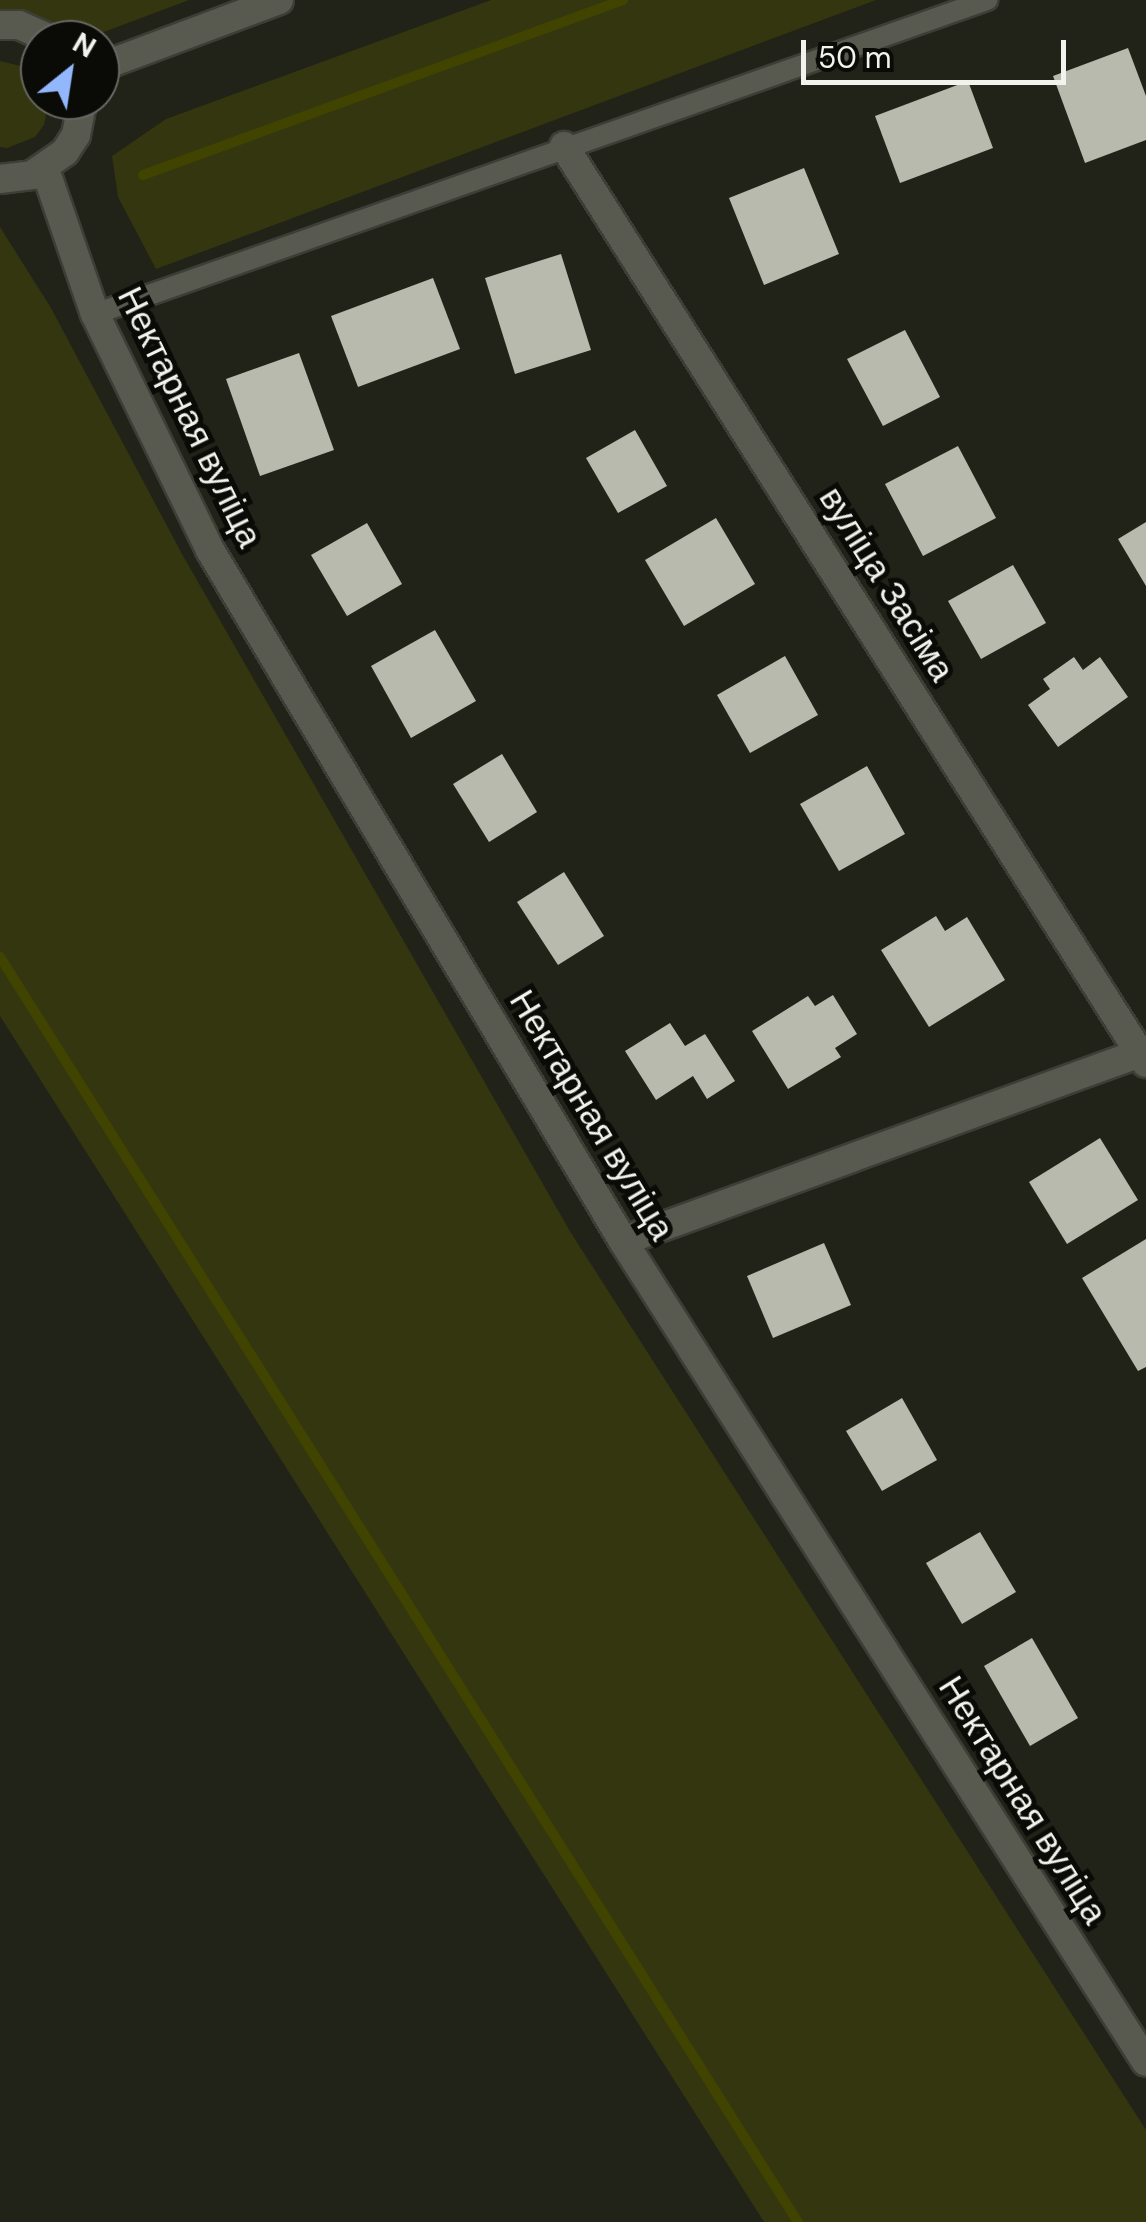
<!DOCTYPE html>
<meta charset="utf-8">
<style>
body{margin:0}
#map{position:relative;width:1146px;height:2222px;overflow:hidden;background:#212218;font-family:"DM Sans",sans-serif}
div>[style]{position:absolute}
.green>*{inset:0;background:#34360f}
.stream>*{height:10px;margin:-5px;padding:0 5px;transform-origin:5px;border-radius:5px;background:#414400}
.building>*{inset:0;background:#b8baad}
.roads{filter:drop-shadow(2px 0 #3d3e37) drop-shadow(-2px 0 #3d3e37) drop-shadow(0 2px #3d3e37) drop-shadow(0 -2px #3d3e37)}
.service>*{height:20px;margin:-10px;padding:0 10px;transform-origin:10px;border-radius:10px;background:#595a4f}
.minor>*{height:28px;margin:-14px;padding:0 14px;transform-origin:14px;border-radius:14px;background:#595a4f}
span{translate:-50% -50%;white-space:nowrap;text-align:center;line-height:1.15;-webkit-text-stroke:10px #0a0b07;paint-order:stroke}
.street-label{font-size:35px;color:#f2f3ed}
.north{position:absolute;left:20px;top:20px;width:100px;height:100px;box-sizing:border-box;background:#0a0b07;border:2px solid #676863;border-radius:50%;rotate:30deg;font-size:28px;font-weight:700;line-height:40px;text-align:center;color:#f2f3ed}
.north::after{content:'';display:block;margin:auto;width:35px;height:45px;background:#92b7fd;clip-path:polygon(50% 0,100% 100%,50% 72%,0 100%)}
.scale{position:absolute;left:801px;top:40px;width:265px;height:45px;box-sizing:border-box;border:5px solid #f2f3ed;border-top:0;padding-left:12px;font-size:30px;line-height:35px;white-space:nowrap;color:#f2f3ed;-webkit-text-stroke:8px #0a0b07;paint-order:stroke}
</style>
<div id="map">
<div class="green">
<div style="clip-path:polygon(0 0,189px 0,88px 38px,25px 10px,0 17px)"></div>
<div style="clip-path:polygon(491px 0,876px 0,156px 269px,118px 197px,112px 156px,166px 119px)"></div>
<div style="clip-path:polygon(0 61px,33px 69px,40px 77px,40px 100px,49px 100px,44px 125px,35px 137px,7px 148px,0 147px)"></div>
<div style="clip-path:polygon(0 227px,51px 308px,182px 554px,571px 1233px,1146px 2130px,1146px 2222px,764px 2222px,0 1016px)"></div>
</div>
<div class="stream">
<div style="left:143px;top:175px;width:511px;rotate:-20.03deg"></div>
<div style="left:0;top:957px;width:1496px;rotate:57.76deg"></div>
</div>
<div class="building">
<div style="clip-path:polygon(1128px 48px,1146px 96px,1146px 140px,1085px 163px,1053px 76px)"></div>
<div style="clip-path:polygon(968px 81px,993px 148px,900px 183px,875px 116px)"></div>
<div style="clip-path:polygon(804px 168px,839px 254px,764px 285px,729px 198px)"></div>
<div style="clip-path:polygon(561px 254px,591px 350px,515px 374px,485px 278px)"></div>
<div style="clip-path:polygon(433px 278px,460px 349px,358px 387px,331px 316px)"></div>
<div style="clip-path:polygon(905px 330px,940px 397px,883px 426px,847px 359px)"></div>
<div style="clip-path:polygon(299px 353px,334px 450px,260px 476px,226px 379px)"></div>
<div style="clip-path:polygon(635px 430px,667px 486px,618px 513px,586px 458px)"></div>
<div style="clip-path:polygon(958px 446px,996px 518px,923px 556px,885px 484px)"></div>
<div style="clip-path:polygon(716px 518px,755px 584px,684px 626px,645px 560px)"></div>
<div style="clip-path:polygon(1146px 522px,1146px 586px,1118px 539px)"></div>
<div style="clip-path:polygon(367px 523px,402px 584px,347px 616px,311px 555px)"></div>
<div style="clip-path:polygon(1013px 565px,1046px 623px,981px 659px,948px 601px)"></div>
<div style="clip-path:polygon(435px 630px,476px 701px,411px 738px,371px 666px)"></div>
<div style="clip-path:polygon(785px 656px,818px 715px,750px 753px,717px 695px)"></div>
<div style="clip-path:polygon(1074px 657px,1083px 670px,1100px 657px,1128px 697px,1058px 747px,1028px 705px,1050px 689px,1043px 679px)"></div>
<div style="clip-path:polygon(502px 754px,537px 812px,489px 842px,453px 784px)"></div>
<div style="clip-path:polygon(867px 766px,905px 834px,839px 871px,800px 804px)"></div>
<div style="clip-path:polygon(564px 872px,604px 936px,558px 965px,517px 902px)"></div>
<div style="clip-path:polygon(936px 916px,945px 931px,967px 917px,1005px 980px,929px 1027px,881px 950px)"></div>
<div style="clip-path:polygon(833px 995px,857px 1034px,835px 1048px,841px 1057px,788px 1089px,752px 1031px,808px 996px,815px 1006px)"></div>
<div style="clip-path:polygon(670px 1023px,685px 1046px,705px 1034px,735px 1081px,707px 1099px,693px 1076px,656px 1100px,625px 1051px)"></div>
<div style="clip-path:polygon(1100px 1138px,1138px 1200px,1067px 1244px,1029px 1182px)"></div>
<div style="clip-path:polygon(1146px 1239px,1146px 1367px,1138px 1371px,1082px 1278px)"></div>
<div style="clip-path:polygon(824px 1243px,851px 1305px,773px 1338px,747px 1276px)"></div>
<div style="clip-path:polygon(902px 1398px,937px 1460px,882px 1491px,846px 1431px)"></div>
<div style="clip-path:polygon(980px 1532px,1016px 1592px,962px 1624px,926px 1563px)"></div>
<div style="clip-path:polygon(1032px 1638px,1078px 1718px,1030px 1746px,984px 1666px)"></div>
</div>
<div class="roads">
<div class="service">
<div style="left:95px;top:314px;width:946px;rotate:-19.39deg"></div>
</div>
<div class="minor">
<div style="left:0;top:25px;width:19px"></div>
<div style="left:19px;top:25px;width:36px;rotate:24deg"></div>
<div style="left:100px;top:67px;width:191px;rotate:-20.5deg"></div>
<div style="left:564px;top:146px;width:1086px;rotate:57.6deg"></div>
<div style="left:45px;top:169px;width:153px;rotate:71deg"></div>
<div style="left:95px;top:314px;width:263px;rotate:64deg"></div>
<div style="left:210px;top:550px;width:805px;rotate:59.13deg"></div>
<div style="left:623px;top:1241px;width:973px;rotate:57.5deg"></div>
<div style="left:0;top:179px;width:32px;rotate:-7deg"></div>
<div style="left:32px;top:175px;width:40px;rotate:-34.9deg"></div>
<div style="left:65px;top:152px;width:20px;rotate:-57deg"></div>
<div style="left:76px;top:135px;width:36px;rotate:-79deg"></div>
<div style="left:623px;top:1241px;width:556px;rotate:-19.97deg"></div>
</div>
</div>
<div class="street-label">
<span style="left:190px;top:417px;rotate:64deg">Нектарная вуліца</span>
<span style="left:887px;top:584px;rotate:58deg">вуліца Засіма</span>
<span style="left:592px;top:1115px;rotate:59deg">Нектарная вуліца</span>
<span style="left:1023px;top:1800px;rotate:58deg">Нектарная вуліца</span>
</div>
<div class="north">N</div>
<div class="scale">50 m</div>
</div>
